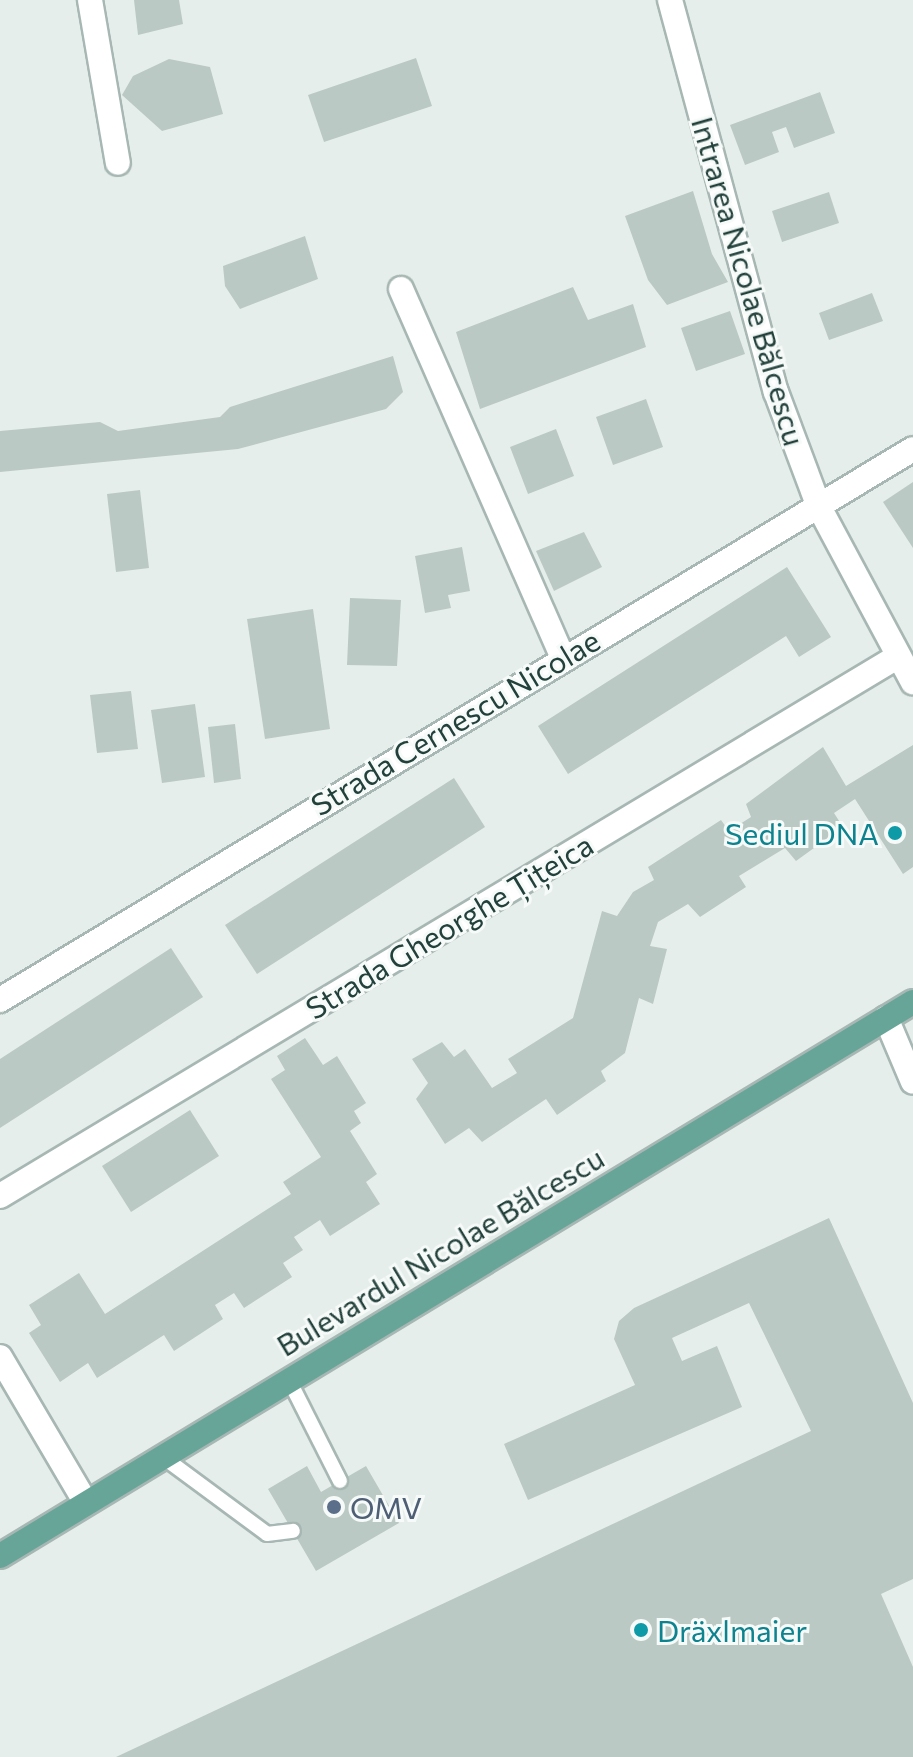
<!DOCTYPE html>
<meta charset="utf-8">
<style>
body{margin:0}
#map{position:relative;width:913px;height:1757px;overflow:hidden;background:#e5eeeb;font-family:Commissioner,sans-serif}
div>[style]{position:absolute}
.building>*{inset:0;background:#bac9c4}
.roads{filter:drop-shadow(2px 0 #a7b7b3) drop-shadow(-2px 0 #a7b7b3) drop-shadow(0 2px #a7b7b3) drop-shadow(0 -2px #a7b7b3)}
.lane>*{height:14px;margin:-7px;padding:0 7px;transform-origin:7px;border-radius:7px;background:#fff}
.street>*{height:24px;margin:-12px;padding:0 12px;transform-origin:12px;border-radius:12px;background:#fff}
.primary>*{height:24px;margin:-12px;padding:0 12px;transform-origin:12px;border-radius:12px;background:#68a599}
.dots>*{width:22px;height:22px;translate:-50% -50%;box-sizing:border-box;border:4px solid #f6faf8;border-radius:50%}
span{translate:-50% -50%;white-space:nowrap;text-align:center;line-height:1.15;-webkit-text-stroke:6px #f6faf8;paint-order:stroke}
.street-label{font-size:30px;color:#23413b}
.culture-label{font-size:30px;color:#0d838f}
.right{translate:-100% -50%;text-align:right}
.left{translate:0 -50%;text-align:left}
.service-label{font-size:30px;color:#4e5e75}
</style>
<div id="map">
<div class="building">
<div style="clip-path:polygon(134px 0,179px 0,183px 24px,138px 35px)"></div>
<div style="clip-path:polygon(416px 58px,432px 106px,324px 142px,308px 95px)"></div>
<div style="clip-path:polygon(169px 59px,210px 67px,223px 114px,162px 131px,122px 95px,133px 76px)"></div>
<div style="clip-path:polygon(820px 92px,835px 133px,794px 148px,786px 127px,772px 132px,779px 152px,745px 165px,730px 125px)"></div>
<div style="clip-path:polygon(693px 191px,712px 254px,728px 282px,667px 305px,648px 280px,625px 216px)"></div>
<div style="clip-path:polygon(829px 192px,839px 223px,782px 242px,772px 211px)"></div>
<div style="clip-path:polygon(305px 236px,318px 279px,240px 309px,225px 286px,223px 266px)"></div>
<div style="clip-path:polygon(573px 287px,588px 320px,633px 304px,646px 347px,480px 409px,456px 332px)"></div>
<div style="clip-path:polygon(872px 293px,883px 321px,829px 340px,819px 313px)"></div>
<div style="clip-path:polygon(730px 311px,745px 354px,696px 371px,681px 328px)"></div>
<div style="clip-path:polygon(393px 356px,403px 392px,386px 409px,238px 449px,0 472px,0 431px,100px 422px,118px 431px,220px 417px,230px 407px)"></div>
<div style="clip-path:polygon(646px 399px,663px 447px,613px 465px,596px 417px)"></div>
<div style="clip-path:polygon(556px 429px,574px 476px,528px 494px,510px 447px)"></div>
<div style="clip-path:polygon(913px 482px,913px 548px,883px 502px)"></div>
<div style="clip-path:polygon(140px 490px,149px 568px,116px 572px,107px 494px)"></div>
<div style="clip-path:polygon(584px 532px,602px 567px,554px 591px,536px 551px)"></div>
<div style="clip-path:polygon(462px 547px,470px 591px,448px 595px,451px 608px,425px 613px,415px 556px)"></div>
<div style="clip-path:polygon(787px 567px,831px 637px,799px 657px,786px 636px,568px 774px,538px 726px)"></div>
<div style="clip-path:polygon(350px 598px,401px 600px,397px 666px,347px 665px)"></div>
<div style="clip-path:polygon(313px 609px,330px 729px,265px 739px,247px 619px)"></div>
<div style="clip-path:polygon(131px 691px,138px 749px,97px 753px,90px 695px)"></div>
<div style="clip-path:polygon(195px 704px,205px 777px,162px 783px,151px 710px)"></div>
<div style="clip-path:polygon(235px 724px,241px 779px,214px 783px,208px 727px)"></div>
<div style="clip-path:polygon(913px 745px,913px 867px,903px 874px,855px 799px,834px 813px,843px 827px,796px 861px,785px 848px,739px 876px,746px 887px,700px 917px,688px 904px,658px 922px,650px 946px,667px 949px,653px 1004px,639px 998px,625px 1053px,601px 1071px,606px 1081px,557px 1115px,546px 1099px,482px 1142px,469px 1128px,445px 1144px,416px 1099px,428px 1083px,412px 1059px,442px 1042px,454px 1057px,465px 1049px,492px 1088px,517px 1073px,508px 1059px,573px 1018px,602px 911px,617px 916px,633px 892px,654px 880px,648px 867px,721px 820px,729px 831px,751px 817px,746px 804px,823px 747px,846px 786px)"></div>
<div style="clip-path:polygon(454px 778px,485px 827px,257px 974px,225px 925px)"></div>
<div style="clip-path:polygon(171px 948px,203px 997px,0 1128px,0 1059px)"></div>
<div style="clip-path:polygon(305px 1038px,323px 1065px,337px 1056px,366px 1103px,354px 1111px,361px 1123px,350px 1131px,377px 1174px,366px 1182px,380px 1204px,330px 1236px,320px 1220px,294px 1237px,303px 1250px,283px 1263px,292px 1277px,244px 1308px,234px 1293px,215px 1305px,223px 1319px,174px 1351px,164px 1335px,97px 1378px,88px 1363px,60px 1382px,29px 1333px,41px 1325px,29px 1305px,79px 1273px,105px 1314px,291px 1194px,283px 1182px,321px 1157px,271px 1079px,285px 1070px,277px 1056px)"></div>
<div style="clip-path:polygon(190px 1110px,219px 1156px,131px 1212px,102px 1166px)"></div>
<div style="clip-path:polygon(829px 1218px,913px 1403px,913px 1579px,881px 1594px,913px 1667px,913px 1757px,116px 1757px,811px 1431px,749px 1303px,672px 1338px,682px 1361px,717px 1346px,742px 1407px,528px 1500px,504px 1444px,635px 1385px,614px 1339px,619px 1321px,634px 1308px)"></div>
<div style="clip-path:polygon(307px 1466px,321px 1492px,366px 1466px,399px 1523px,316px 1571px,268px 1489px)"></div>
</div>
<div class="roads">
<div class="lane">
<div style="left:289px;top:1380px;width:113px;rotate:63.2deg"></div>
<div style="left:163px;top:1457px;width:129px;rotate:36.5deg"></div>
<div style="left:267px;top:1534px;width:26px;rotate:-7deg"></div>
</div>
<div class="street">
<div style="left:90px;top:0;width:165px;rotate:80.3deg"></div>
<div style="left:670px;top:0;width:406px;rotate:74.9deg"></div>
<div style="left:776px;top:392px;width:123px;rotate:69.5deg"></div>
<div style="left:819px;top:507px;width:199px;rotate:61.8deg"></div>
<div style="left:401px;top:289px;width:400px;rotate:66.3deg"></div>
<div style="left:0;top:1000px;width:1066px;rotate:-31.11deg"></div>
<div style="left:886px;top:1018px;width:69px;rotate:67.1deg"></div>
<div style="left:0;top:1196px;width:1046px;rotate:-31deg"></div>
<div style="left:0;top:1357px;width:169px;rotate:59.5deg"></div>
</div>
<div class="primary">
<div style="left:0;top:1556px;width:1068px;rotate:-31.25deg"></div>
</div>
</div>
<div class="dots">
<div style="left:895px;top:833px;background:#0f9aa8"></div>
<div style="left:334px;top:1507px;background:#5c6f8a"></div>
<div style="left:641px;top:1630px;background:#0f9aa8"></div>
</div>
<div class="street-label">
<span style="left:749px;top:281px;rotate:74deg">Intrarea Nicolae Bălcescu</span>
<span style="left:455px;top:722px;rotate:-31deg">Strada Cernescu Nicolae</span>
<span style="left:449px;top:926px;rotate:-31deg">Strada Gheorghe Țițeica</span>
<span style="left:440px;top:1251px;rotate:-31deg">Bulevardul Nicolae Bălcescu</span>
</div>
<div class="culture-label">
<span class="right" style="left:879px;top:833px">Sediul DNA</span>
<span class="left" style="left:657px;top:1630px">Dräxlmaier</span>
</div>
<div class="service-label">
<span class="left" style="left:350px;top:1507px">OMV</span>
</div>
</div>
